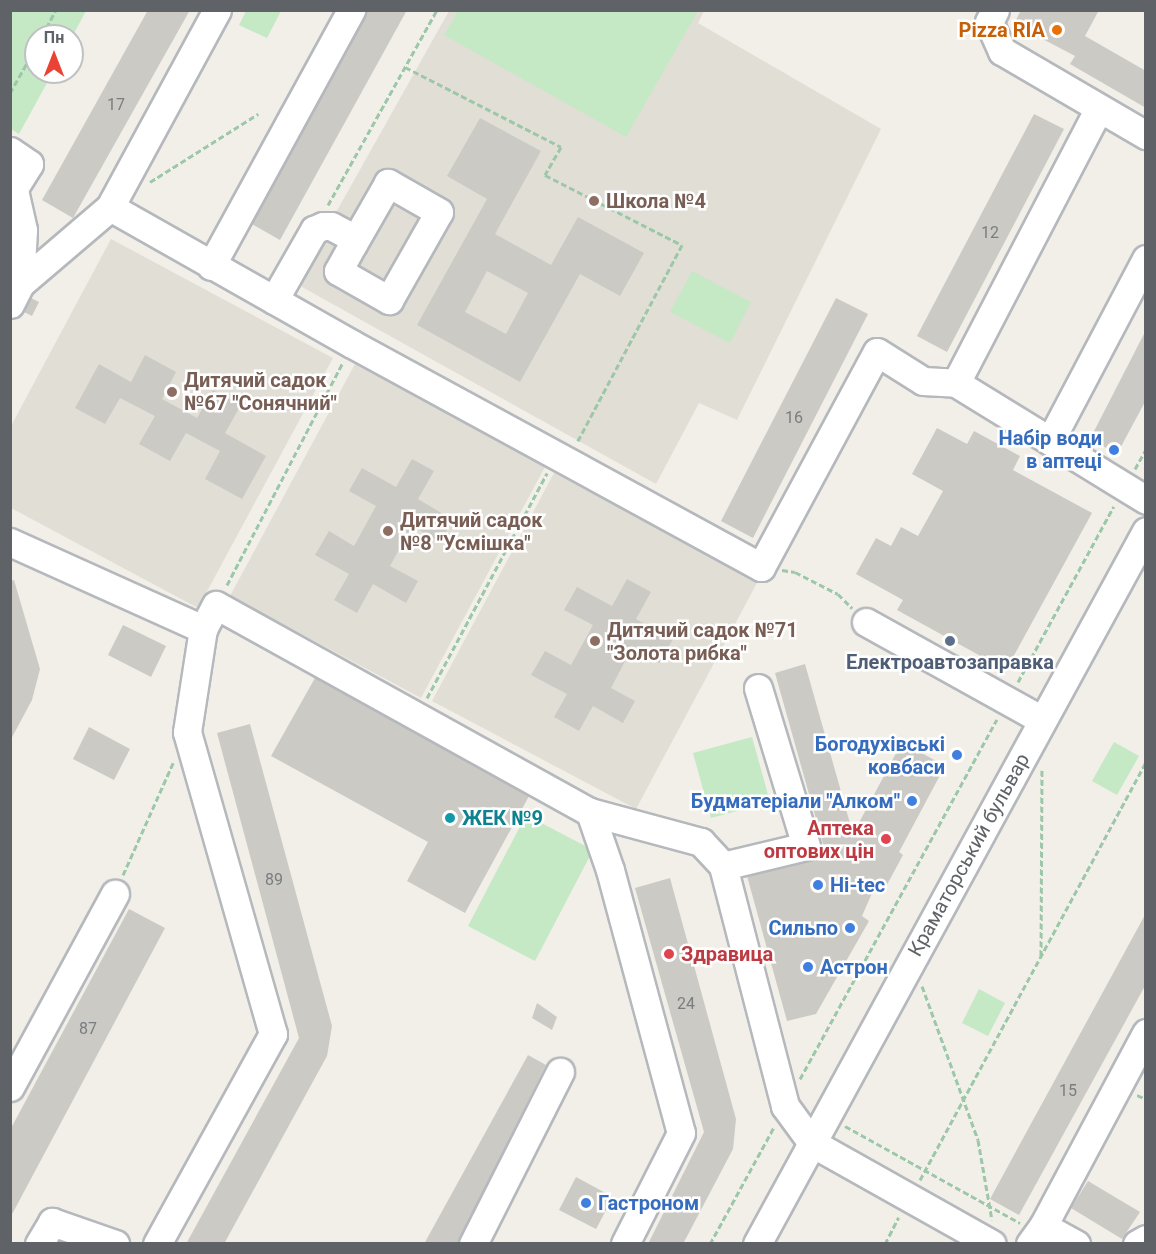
<!DOCTYPE html>
<meta charset="utf-8">
<style>
body{margin:0}
#map{position:relative;width:1156px;height:1254px;overflow:hidden;background:#f1efe8;font-family:Roboto,sans-serif}
div>[style]{position:absolute}
.education>*{inset:0;background:#e1ded6}
.green>*{inset:0;background:#c5e8c5}
.building>*{inset:0;background:#cccac5}
.path>*{height:3px;margin-top:-1.5px;transform-origin:0;background:repeating-linear-gradient(90deg,#9cc7a9 0 6px,transparent 0 9px)}
.roads{filter:drop-shadow(2px 0 #b5b8bc) drop-shadow(-2px 0 #b5b8bc) drop-shadow(0 2px #b5b8bc) drop-shadow(0 -2px #b5b8bc)}
.minor>*{height:27px;margin:-13.5px;padding:0 13.5px;transform-origin:13.5px;border-radius:13.5px;background:#fff}
.dots>*{width:16px;height:16px;translate:-50% -50%;box-sizing:border-box;border:3px solid #fff;border-radius:50%}
span{translate:-50% -50%;white-space:nowrap;text-align:center;line-height:1.15;-webkit-text-stroke:5px #fff;paint-order:stroke}
.number-label{font-size:16px;color:#7a7d7f}
.number-label span{-webkit-text-stroke-width:0}
.food-label{font-size:20px;color:#c56008;font-weight:700}
.right{translate:-100% -50%;text-align:right}
.education-label{font-size:20px;color:#785e54;font-weight:700}
.left{translate:0 -50%;text-align:left}
.shop-label{font-size:20px;color:#366cbe;font-weight:700}
.service-label{font-size:20px;color:#4e5e75;font-weight:700}
.culture-label{font-size:20px;color:#0d838f;font-weight:700}
.health-label{font-size:20px;color:#be3a42;font-weight:700}
.street-label{font-size:20px;color:#5f6368}
.frame{position:absolute;inset:0;border:12px solid #5f6368;pointer-events:none}
.north{position:absolute;left:24px;top:24px;width:60px;height:60px;box-sizing:border-box;background:#fff;border:2px solid #bfc1c3;border-radius:50%;rotate:0deg;font-size:16px;font-weight:700;line-height:24px;text-align:center;color:#5f6368}
.north::after{content:'';display:block;margin:auto;width:21px;height:27px;background:#ea4335;clip-path:polygon(50% 0,100% 100%,50% 72%,0 100%)}
</style>
<div id="map">
<div class="education">
<div style="clip-path:polygon(449px 11px,704px 11px,698px 23px,881px 129px,737px 420px,699px 403px,656px 484px,302px 287px,302px 273px)"></div>
<div style="clip-path:polygon(111px 239px,333px 358px,198px 608px,11px 508px,11px 426px)"></div>
<div style="clip-path:polygon(355px 364px,546px 465px,421px 698px,230px 596px)"></div>
<div style="clip-path:polygon(554px 473px,758px 581px,636px 809px,432px 701px)"></div>
</div>
<div class="green">
<div style="clip-path:polygon(11px 11px,86px 11px,72px 37px,36px 36px,36px 72px,53px 72px,19px 134px,11px 129px)"></div>
<div style="clip-path:polygon(246px 11px,246px 10px,281px 11px,267px 38px,239px 25px)"></div>
<div style="clip-path:polygon(458px 11px,458px 10px,698px 11px,626px 137px,444px 35px)"></div>
<div style="clip-path:polygon(692px 271px,751px 302px,730px 343px,670px 312px)"></div>
<div style="clip-path:polygon(752px 737px,770px 802px,711px 818px,693px 753px)"></div>
<div style="clip-path:polygon(1114px 742px,1139px 756px,1117px 795px,1092px 781px)"></div>
<div style="clip-path:polygon(526px 815px,593px 850px,535px 961px,468px 926px)"></div>
<div style="clip-path:polygon(979px 989px,1005px 1003px,988px 1036px,962px 1023px)"></div>
</div>
<div class="building">
<div style="clip-path:polygon(148px 10px,190px 10px,73px 218px,42px 200px)"></div>
<div style="clip-path:polygon(367px 10px,407px 10px,280px 240px,252px 224px)"></div>
<div style="clip-path:polygon(1021px 10px,1099px 10px,1085px 36px,1146px 71px,1146px 108px,1070px 64px,1075px 56px,1014px 24px)"></div>
<div style="clip-path:polygon(1034px 114px,1064px 129px,947px 352px,917px 336px)"></div>
<div style="clip-path:polygon(evenodd,480px 118px,541px 151px,495px 234px,551px 265px,578px 217px,644px 253px,620px 296px,580px 274px,520px 382px,417px 325px,487px 199px,447px 176px,480px 118px,487px 271px,528px 293px,506px 334px,465px 312px,487px 271px)"></div>
<div style="clip-path:polygon(31px 298px,39px 302px,32px 316px,24px 312px)"></div>
<div style="clip-path:polygon(836px 298px,868px 314px,753px 538px,721px 521px)"></div>
<div style="clip-path:polygon(1146px 330px,1146px 400px,1117px 454px,1090px 439px)"></div>
<div style="clip-path:polygon(145px 355px,176px 372px,162px 399px,197px 418px,213px 390px,241px 405px,225px 433px,266px 456px,242px 499px,205px 479px,220px 451px,186px 433px,170px 461px,139px 444px,155px 416px,120px 398px,105px 424px,75px 408px,99px 364px,131px 382px)"></div>
<div style="clip-path:polygon(937px 428px,967px 444px,974px 431px,1020px 456px,1013px 470px,1092px 513px,1006px 670px,897px 610px,903px 600px,856px 574px,876px 538px,891px 546px,901px 527px,918px 536px,943px 491px,912px 474px)"></div>
<div style="clip-path:polygon(412px 459px,434px 471px,418px 499px,453px 520px,440px 542px,412px 526px,390px 566px,418px 581px,406px 603px,373px 584px,357px 613px,334px 600px,349px 574px,315px 555px,329px 531px,354px 546px,376px 506px,349px 491px,362px 468px,396px 487px)"></div>
<div style="clip-path:polygon(627px 579px,651px 592px,636px 619px,673px 639px,660px 663px,632px 648px,611px 688px,635px 701px,623px 723px,593px 706px,579px 731px,554px 717px,567px 694px,531px 675px,545px 651px,571px 665px,593px 625px,564px 610px,577px 587px,612px 606px)"></div>
<div style="clip-path:polygon(14px 580px,40px 669px,32px 700px,10px 741px,10px 581px)"></div>
<div style="clip-path:polygon(123px 625px,166px 646px,151px 677px,108px 655px)"></div>
<div style="clip-path:polygon(805px 664px,853px 834px,902px 742px,945px 766px,899px 852px,903px 855px,882px 894px,873px 891px,862px 916px,869px 921px,816px 1014px,787px 1021px,747px 876px,810px 861px,825px 851px,775px 673px)"></div>
<div style="clip-path:polygon(315px 678px,529px 796px,465px 913px,407px 881px,428px 842px,271px 756px)"></div>
<div style="clip-path:polygon(250px 724px,332px 1026px,327px 1056px,224px 1244px,186px 1244px,299px 1038px,217px 733px)"></div>
<div style="clip-path:polygon(89px 727px,130px 749px,114px 780px,73px 759px)"></div>
<div style="clip-path:polygon(670px 878px,736px 1119px,733px 1149px,683px 1244px,648px 1244px,704px 1132px,635px 888px)"></div>
<div style="clip-path:polygon(129px 909px,165px 928px,10px 1218px,10px 1130px)"></div>
<div style="clip-path:polygon(1146px 913px,1146px 984px,1019px 1215px,990px 1199px)"></div>
<div style="clip-path:polygon(537px 1003px,557px 1017px,552px 1030px,532px 1018px)"></div>
<div style="clip-path:polygon(528px 1055px,546px 1065px,457px 1244px,424px 1244px)"></div>
<div style="clip-path:polygon(576px 1177px,613px 1197px,596px 1229px,559px 1210px)"></div>
<div style="clip-path:polygon(1088px 1181px,1140px 1212px,1122px 1239px,1071px 1208px)"></div>
</div>
<div class="path">
<div style="left:42px;top:36px;width:30px;rotate:-62deg"></div>
<div style="left:405px;top:67px;width:175px;rotate:27.1deg"></div>
<div style="left:561px;top:147px;width:32px;rotate:120deg"></div>
<div style="left:545px;top:175px;width:154px;rotate:27.1deg"></div>
<div style="left:682px;top:245px;width:222px;rotate:118deg"></div>
<div style="left:10px;top:93px;width:53px;rotate:-60.5deg"></div>
<div style="left:150px;top:182px;width:128px;rotate:-32.2deg"></div>
<div style="left:328px;top:205px;width:223px;rotate:-60.8deg"></div>
<div style="left:1135px;top:469px;width:23px;rotate:-61deg"></div>
<div style="left:782px;top:570px;width:13px;rotate:9deg"></div>
<div style="left:795px;top:572px;width:48px;rotate:27.1deg"></div>
<div style="left:838px;top:594px;width:20px;rotate:45deg"></div>
<div style="left:227px;top:585px;width:251px;rotate:-62.5deg"></div>
<div style="left:1018px;top:682px;width:200px;rotate:-61.4deg"></div>
<div style="left:427px;top:698px;width:255px;rotate:-61.9deg"></div>
<div style="left:123px;top:875px;width:123px;rotate:-65.9deg"></div>
<div style="left:1041px;top:956px;width:186px;rotate:-89.7deg"></div>
<div style="left:922px;top:986px;width:164px;rotate:70deg"></div>
<div style="left:978px;top:1140px;width:81px;rotate:80.1deg"></div>
<div style="left:800px;top:1079px;width:410px;rotate:-61.3deg"></div>
<div style="left:1137px;top:1095px;width:10px;rotate:24deg"></div>
<div style="left:845px;top:1126px;width:200px;rotate:29deg"></div>
<div style="left:920px;top:1180px;width:475px;rotate:-61.6deg"></div>
<div style="left:710px;top:1244px;width:133px;rotate:-61.3deg"></div>
<div style="left:885px;top:1244px;width:30px;rotate:-63deg"></div>
</div>
<div class="roads">
<div class="minor">
<div style="left:995px;top:10px;width:13px;rotate:117deg"></div>
<div style="left:989px;top:22px;width:32px;rotate:66deg"></div>
<div style="left:1002px;top:51px;width:167px;rotate:30.3deg"></div>
<div style="left:1099px;top:108px;width:310px;rotate:117.5deg"></div>
<div style="left:956px;top:383px;width:223px;rotate:31.6deg"></div>
<div style="left:10px;top:151px;width:23px;rotate:34deg"></div>
<div style="left:29px;top:164px;width:36px;rotate:122deg"></div>
<div style="left:14px;top:190px;width:41px;rotate:77.3deg"></div>
<div style="left:23px;top:230px;width:54px;rotate:93.2deg"></div>
<div style="left:110px;top:207px;width:224px;rotate:-61.5deg"></div>
<div style="left:211px;top:266px;width:292px;rotate:-61.3deg"></div>
<div style="left:274px;top:300px;width:81px;rotate:-60.3deg"></div>
<div style="left:314px;top:230px;width:10px;rotate:-24deg"></div>
<div style="left:323px;top:226px;width:8px"></div>
<div style="left:331px;top:226px;width:24px;rotate:28deg"></div>
<div style="left:352px;top:237px;width:7px;rotate:82deg"></div>
<div style="left:353px;top:244px;width:31px;rotate:119deg"></div>
<div style="left:338px;top:271px;width:59px;rotate:29.6deg"></div>
<div style="left:389px;top:300px;width:101px;rotate:-60.4deg"></div>
<div style="left:439px;top:212px;width:59px;rotate:-150.4deg"></div>
<div style="left:388px;top:183px;width:70px;rotate:119.8deg"></div>
<div style="left:10px;top:304px;width:22px;rotate:-63deg"></div>
<div style="left:20px;top:284px;width:118px;rotate:-40.5deg"></div>
<div style="left:110px;top:207px;width:278px;rotate:29.5deg"></div>
<div style="left:352px;top:344px;width:466px;rotate:28.6deg"></div>
<div style="left:761px;top:567px;width:244px;rotate:-61.7deg"></div>
<div style="left:877px;top:352px;width:54px;rotate:32.2deg"></div>
<div style="left:923px;top:381px;width:33px;rotate:3deg"></div>
<div style="left:1050px;top:441px;width:206px;rotate:-62.2deg"></div>
<div style="left:10px;top:542px;width:212px;rotate:24.3deg"></div>
<div style="left:866px;top:622px;width:201px;rotate:29.1deg"></div>
<div style="left:590px;top:812px;width:115px;rotate:15.1deg"></div>
<div style="left:701px;top:842px;width:33px;rotate:47deg"></div>
<div style="left:723px;top:866px;width:248px;rotate:75.5deg"></div>
<div style="left:785px;top:1106px;width:46px;rotate:53.9deg"></div>
<div style="left:812px;top:1143px;width:206px;rotate:29.3deg"></div>
<div style="left:723px;top:866px;width:85px;rotate:-13.5deg"></div>
<div style="left:806px;top:846px;width:165px;rotate:-106.9deg"></div>
<div style="left:10px;top:1087px;width:220px;rotate:-61.5deg"></div>
<div style="left:1043px;top:1226px;width:219px;rotate:-61.9deg"></div>
<div style="left:39px;top:1244px;width:26px;rotate:-59deg"></div>
<div style="left:52px;top:1222px;width:67px;rotate:19.2deg"></div>
<div style="left:157px;top:1244px;width:240px;rotate:-61.1deg"></div>
<div style="left:273px;top:1034px;width:314px;rotate:-105.9deg"></div>
<div style="left:187px;top:732px;width:104px;rotate:-81.2deg"></div>
<div style="left:203px;top:629px;width:27px;rotate:-62deg"></div>
<div style="left:216px;top:605px;width:427px;rotate:29deg"></div>
<div style="left:590px;top:812px;width:61px;rotate:71deg"></div>
<div style="left:610px;top:870px;width:272px;rotate:74.9deg"></div>
<div style="left:681px;top:1133px;width:124px;rotate:116.8deg"></div>
<div style="left:473px;top:1244px;width:193px;rotate:-63.2deg"></div>
<div style="left:757px;top:1244px;width:812px;rotate:-61.38deg"></div>
<div style="left:1030px;top:1244px;width:22px;rotate:-54deg"></div>
<div style="left:1043px;top:1226px;width:38px;rotate:29deg"></div>
<div style="left:1137px;top:1244px;width:10px;rotate:-29deg"></div>
</div>
</div>
<div class="dots">
<div style="left:1057px;top:30px;background:#e8710a"></div>
<div style="left:594px;top:201px;background:#8d6e63"></div>
<div style="left:172px;top:392px;background:#8d6e63"></div>
<div style="left:1114px;top:450px;background:#3f7fe0"></div>
<div style="left:388px;top:531px;background:#8d6e63"></div>
<div style="left:595px;top:641px;background:#8d6e63"></div>
<div style="left:950px;top:641px;background:#5c6f8a"></div>
<div style="left:957px;top:755px;background:#3f7fe0"></div>
<div style="left:912px;top:801px;background:#3f7fe0"></div>
<div style="left:450px;top:818px;background:#0f9aa8"></div>
<div style="left:886px;top:839px;background:#e0444e"></div>
<div style="left:818px;top:885px;background:#3f7fe0"></div>
<div style="left:850px;top:928px;background:#3f7fe0"></div>
<div style="left:669px;top:954px;background:#e0444e"></div>
<div style="left:808px;top:967px;background:#3f7fe0"></div>
<div style="left:586px;top:1203px;background:#3f7fe0"></div>
</div>
<div class="number-label">
<span style="left:116px;top:105px">17</span>
<span style="left:990px;top:233px">12</span>
<span style="left:794px;top:418px">16</span>
<span style="left:274px;top:880px">89</span>
<span style="left:686px;top:1004px">24</span>
<span style="left:88px;top:1029px">87</span>
<span style="left:1068px;top:1091px">15</span>
</div>
<div class="food-label">
<span class="right" style="left:1045px;top:30px">Pizza RIA</span>
</div>
<div class="education-label">
<span class="left" style="left:606px;top:201px">Школа №4</span>
<span class="left" style="left:184px;top:392px">Дитячий садок<br>№67 "Сонячний"</span>
<span class="left" style="left:400px;top:532px">Дитячий садок<br>№8 "Усмішка"</span>
<span class="left" style="left:607px;top:642px">Дитячий садок №71<br>"Золота рибка"</span>
</div>
<div class="shop-label">
<span class="right" style="left:1102px;top:450px">Набір води<br>в аптеці</span>
<span class="right" style="left:945px;top:756px">Богодухівські<br>ковбаси</span>
<span class="right" style="left:900px;top:801px">Будматеріали "Алком"</span>
<span class="left" style="left:830px;top:885px">Hi-tec</span>
<span class="right" style="left:838px;top:928px">Сильпо</span>
<span class="left" style="left:820px;top:967px">Астрон</span>
<span class="left" style="left:598px;top:1203px">Гастроном</span>
</div>
<div class="service-label">
<span style="left:950px;top:662px">Електроавтозаправка</span>
</div>
<div class="culture-label">
<span class="left" style="left:462px;top:818px">ЖЕК №9</span>
</div>
<div class="health-label">
<span class="right" style="left:874px;top:840px">Аптека<br>оптових цін</span>
<span class="left" style="left:681px;top:954px">Здравица</span>
</div>
<div class="street-label">
<span style="left:969px;top:855px;rotate:-61deg">Краматорський бульвар</span>
</div>
<div class="frame"></div>
<div class="north">Пн</div>
</div>
